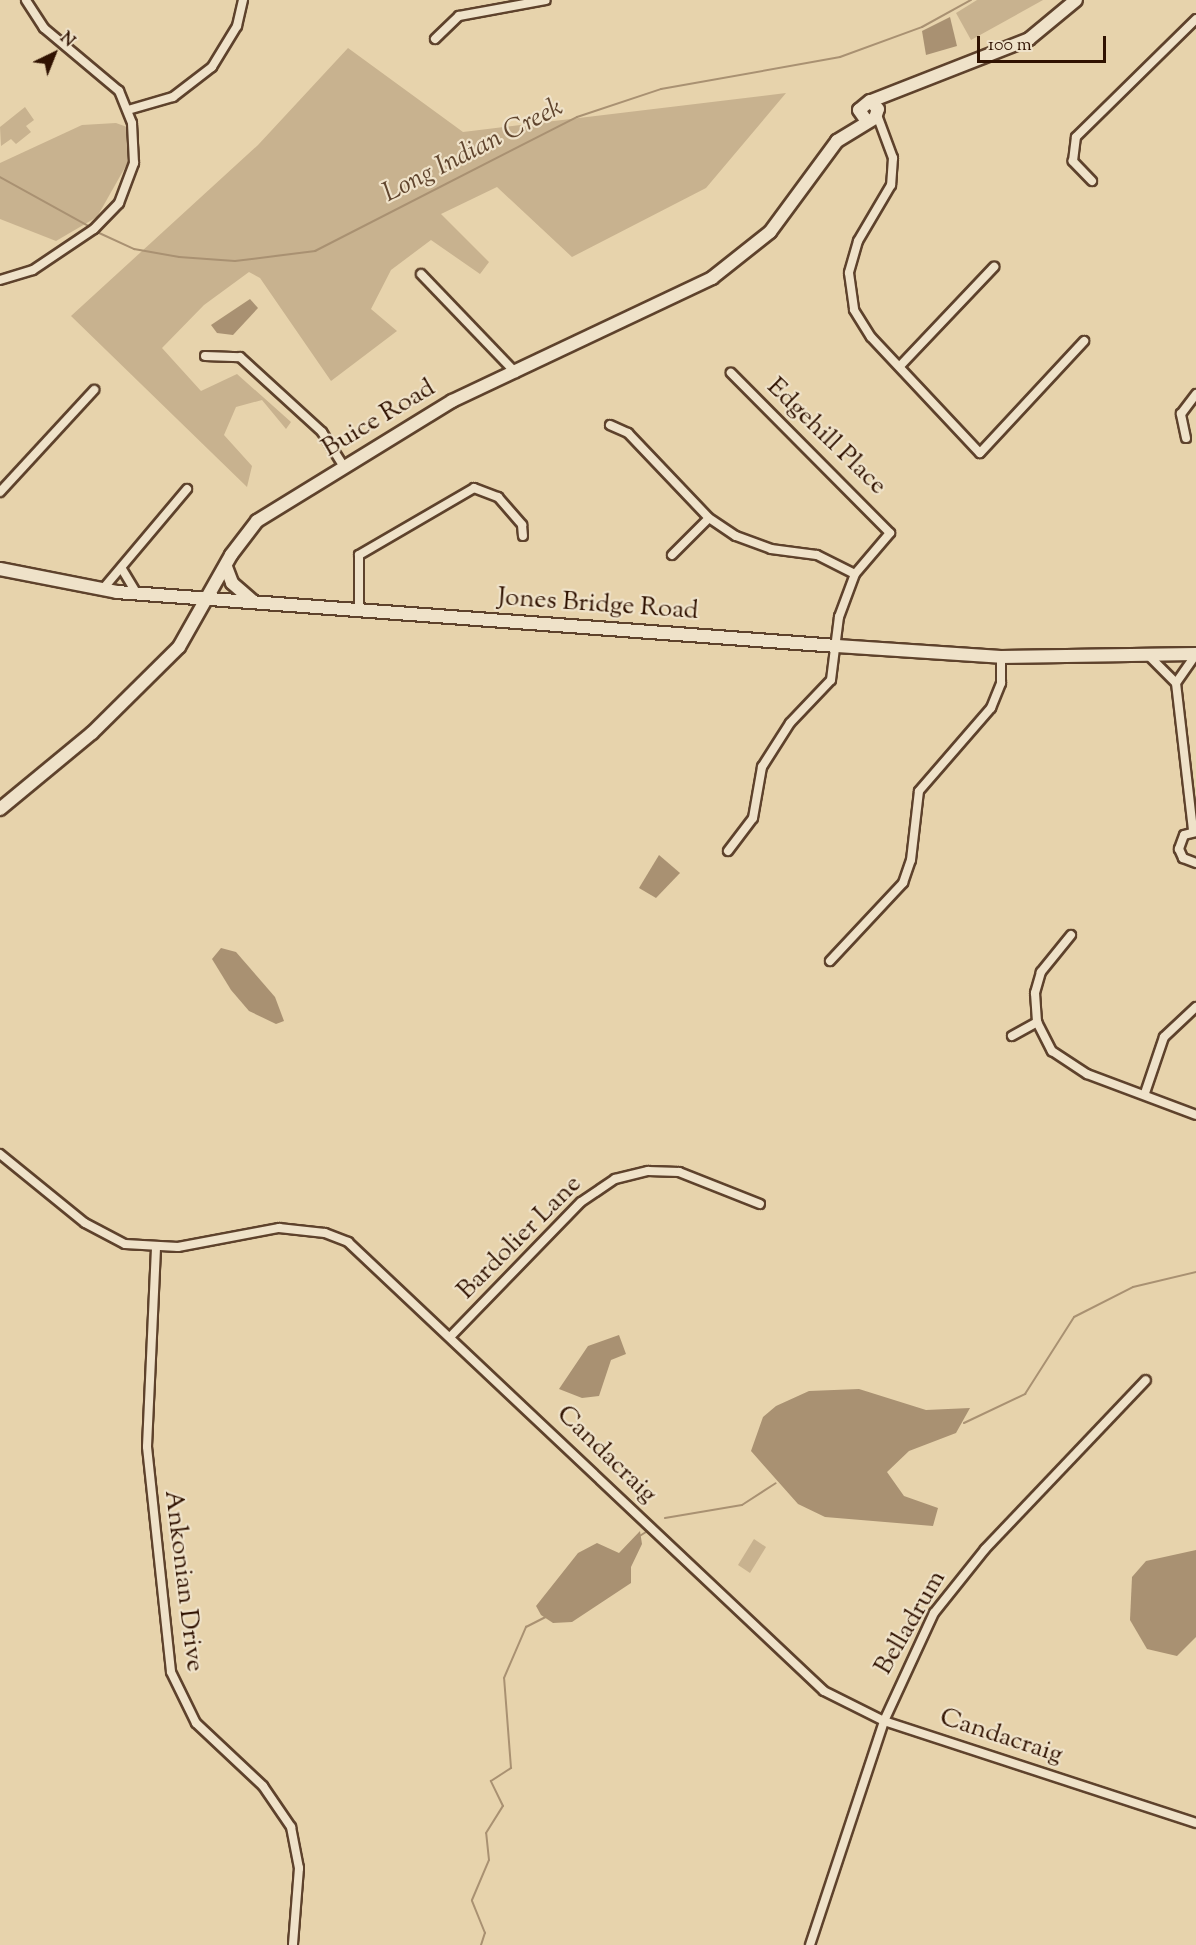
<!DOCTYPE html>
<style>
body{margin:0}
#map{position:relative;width:1196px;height:1945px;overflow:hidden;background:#e7d3ac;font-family:"Sorts Mill Goudy",serif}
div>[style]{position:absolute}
.green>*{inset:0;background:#c8b28f}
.water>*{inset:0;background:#a99172}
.stream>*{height:2px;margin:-1px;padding:0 1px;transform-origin:1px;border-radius:1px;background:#a99172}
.roads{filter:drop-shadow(2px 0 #5e422c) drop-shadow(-2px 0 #5e422c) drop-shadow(0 2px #5e422c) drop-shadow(0 -2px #5e422c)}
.street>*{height:8px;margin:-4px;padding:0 4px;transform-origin:4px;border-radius:4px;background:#efe2c9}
.secondary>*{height:12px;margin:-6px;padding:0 6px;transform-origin:6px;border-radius:6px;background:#efe2c9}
span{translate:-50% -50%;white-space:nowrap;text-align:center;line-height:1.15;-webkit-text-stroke:4.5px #efe2c9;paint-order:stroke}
.street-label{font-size:26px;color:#301201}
.water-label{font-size:27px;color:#60452e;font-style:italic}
.north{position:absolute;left:24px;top:24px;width:60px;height:60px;-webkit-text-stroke:4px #efe2c9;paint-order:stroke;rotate:43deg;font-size:16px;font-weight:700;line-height:24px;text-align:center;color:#301201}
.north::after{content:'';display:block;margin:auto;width:21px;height:27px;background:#301201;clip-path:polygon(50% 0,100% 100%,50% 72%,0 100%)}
.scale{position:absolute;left:977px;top:36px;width:129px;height:27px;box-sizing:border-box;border:3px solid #301201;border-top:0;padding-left:8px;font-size:18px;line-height:21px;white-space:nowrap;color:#301201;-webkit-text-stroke:4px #efe2c9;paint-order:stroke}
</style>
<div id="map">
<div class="green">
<div style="clip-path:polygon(977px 0,1043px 0,971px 40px,956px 13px)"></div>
<div style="clip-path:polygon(348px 48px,463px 132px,786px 93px,706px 188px,572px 257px,497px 187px,441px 214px,489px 262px,480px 274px,431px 240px,391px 270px,371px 309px,397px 331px,331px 381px,260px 278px,249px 272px,204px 305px,162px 348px,201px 391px,237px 374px,291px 422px,286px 429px,262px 400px,236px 407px,224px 435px,252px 466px,247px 487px,71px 316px,258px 145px)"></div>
<div style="clip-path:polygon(25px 107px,34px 120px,26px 126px,31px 132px,16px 144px,11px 139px,1px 146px,0 127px)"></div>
<div style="clip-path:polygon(116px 123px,127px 127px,127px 164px,97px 217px,56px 241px,0 219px,0 163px,82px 125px)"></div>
<div style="clip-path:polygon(754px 1539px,766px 1547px,750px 1573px,738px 1565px)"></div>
</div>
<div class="water">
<div style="clip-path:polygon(950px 17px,957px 46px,926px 55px,922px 31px)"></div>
<div style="clip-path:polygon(250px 299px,258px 308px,233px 335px,217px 333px,211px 325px)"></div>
<div style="clip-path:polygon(659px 855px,680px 873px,656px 898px,639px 888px)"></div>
<div style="clip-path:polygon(221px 948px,236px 952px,275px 997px,284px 1021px,276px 1024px,249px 1011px,231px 990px,212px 959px)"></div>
<div style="clip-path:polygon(619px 1335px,626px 1354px,611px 1360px,599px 1396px,582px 1398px,559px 1389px,588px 1346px)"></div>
<div style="clip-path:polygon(859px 1389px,926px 1410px,970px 1408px,956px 1433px,909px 1451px,887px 1472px,904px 1496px,938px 1508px,933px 1526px,825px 1517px,798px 1504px,751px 1451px,763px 1417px,776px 1406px,809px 1391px)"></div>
<div style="clip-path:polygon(640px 1531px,642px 1544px,631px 1567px,631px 1583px,572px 1622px,553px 1623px,541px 1615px,536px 1606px,578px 1553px,597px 1543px,619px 1553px)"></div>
<div style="clip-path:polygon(1196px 1550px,1196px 1637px,1177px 1656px,1147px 1649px,1130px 1620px,1132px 1577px,1146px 1561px)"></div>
</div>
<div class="stream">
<div style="left:0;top:177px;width:105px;rotate:29deg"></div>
<div style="left:97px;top:232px;width:41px;rotate:24.7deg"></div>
<div style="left:134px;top:249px;width:46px;rotate:10.1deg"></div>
<div style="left:179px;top:257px;width:56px;rotate:4.1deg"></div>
<div style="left:235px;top:261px;width:81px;rotate:-7.1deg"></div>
<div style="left:315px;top:251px;width:294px;rotate:-27.1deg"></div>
<div style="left:577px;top:117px;width:89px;rotate:-18.4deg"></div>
<div style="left:661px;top:89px;width:182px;rotate:-10.1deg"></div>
<div style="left:840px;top:57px;width:87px;rotate:-20.1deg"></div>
<div style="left:922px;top:27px;width:56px;rotate:-28.9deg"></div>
<div style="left:964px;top:1423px;width:68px;rotate:-25.4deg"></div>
<div style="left:1025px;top:1394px;width:91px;rotate:-57.5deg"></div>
<div style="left:1074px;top:1317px;width:66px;rotate:-27deg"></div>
<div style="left:1133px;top:1287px;width:65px;rotate:-13.4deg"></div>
<div style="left:665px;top:1518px;width:78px;rotate:-9.6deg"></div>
<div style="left:742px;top:1505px;width:40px;rotate:-32.9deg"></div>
<div style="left:638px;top:1537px;width:9px;rotate:-32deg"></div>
<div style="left:481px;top:1945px;width:13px;rotate:-72deg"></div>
<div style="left:485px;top:1933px;width:35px;rotate:-112deg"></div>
<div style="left:472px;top:1900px;width:43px;rotate:-67deg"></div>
<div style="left:489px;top:1860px;width:27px;rotate:-96deg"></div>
<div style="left:486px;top:1833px;width:32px;rotate:-58deg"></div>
<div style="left:503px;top:1806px;width:28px;rotate:-116deg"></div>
<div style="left:491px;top:1781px;width:24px;rotate:-33deg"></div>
<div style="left:511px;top:1768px;width:90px;rotate:-94.4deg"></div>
<div style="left:504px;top:1678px;width:56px;rotate:-66.7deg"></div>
<div style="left:526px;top:1627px;width:22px;rotate:-27deg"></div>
</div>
<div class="roads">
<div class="street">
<div style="left:435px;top:39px;width:33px;rotate:-44deg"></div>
<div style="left:459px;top:16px;width:88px;rotate:-10.4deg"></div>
<div style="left:128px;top:110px;width:47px;rotate:-16.1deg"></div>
<div style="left:173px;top:97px;width:49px;rotate:-37.6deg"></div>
<div style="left:212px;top:67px;width:48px;rotate:-58.6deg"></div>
<div style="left:237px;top:26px;width:27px;rotate:-77deg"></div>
<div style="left:877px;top:115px;width:46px;rotate:69.6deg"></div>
<div style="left:893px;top:158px;width:27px;rotate:94deg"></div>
<div style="left:891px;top:185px;width:65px;rotate:120.5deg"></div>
<div style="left:858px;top:241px;width:33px;rotate:106deg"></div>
<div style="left:849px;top:273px;width:37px;rotate:82deg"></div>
<div style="left:854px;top:310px;width:32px;rotate:58deg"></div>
<div style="left:871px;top:337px;width:159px;rotate:46.8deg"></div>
<div style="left:980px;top:453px;width:153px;rotate:-47.1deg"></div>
<div style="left:1092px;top:181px;width:28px;rotate:-134deg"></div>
<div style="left:1073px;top:161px;width:24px;rotate:-83deg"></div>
<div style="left:1076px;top:137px;width:168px;rotate:-44.5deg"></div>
<div style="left:421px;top:274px;width:137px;rotate:46.2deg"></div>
<div style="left:0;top:280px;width:34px;rotate:-17deg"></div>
<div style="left:33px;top:270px;width:73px;rotate:-33.9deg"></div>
<div style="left:94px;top:229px;width:36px;rotate:-46deg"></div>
<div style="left:119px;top:203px;width:43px;rotate:-69.4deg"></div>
<div style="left:134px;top:163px;width:40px;rotate:-92.9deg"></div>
<div style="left:132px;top:123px;width:35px;rotate:-112deg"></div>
<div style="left:119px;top:91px;width:98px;rotate:-140deg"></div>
<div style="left:44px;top:28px;width:33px;rotate:-123deg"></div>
<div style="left:205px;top:356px;width:35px;rotate:2deg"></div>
<div style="left:240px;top:357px;width:111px;rotate:42.4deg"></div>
<div style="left:322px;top:432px;width:41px;rotate:57.8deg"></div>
<div style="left:900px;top:366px;width:137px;rotate:-46.5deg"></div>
<div style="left:610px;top:425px;width:20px;rotate:24deg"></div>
<div style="left:628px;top:433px;width:117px;rotate:46.4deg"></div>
<div style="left:709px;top:518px;width:32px;rotate:34deg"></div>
<div style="left:736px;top:536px;width:37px;rotate:20deg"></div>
<div style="left:771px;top:549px;width:46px;rotate:7.4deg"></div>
<div style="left:817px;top:555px;width:42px;rotate:26.6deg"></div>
<div style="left:1186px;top:438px;width:25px;rotate:-102deg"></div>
<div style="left:1181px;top:414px;width:25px;rotate:-53deg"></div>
<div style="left:0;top:492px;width:139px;rotate:-47.3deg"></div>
<div style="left:672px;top:555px;width:52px;rotate:-45deg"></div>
<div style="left:122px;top:569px;width:29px;rotate:59deg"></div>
<div style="left:102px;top:590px;width:132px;rotate:-49.9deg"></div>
<div style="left:359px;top:610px;width:55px;rotate:-90deg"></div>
<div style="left:359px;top:555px;width:133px;rotate:-30.2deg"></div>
<div style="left:474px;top:488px;width:26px;rotate:21deg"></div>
<div style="left:498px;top:497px;width:37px;rotate:49deg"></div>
<div style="left:522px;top:525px;width:11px;rotate:85deg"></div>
<div style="left:1149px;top:656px;width:38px;rotate:45deg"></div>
<div style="left:1176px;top:683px;width:35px;rotate:-55deg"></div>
<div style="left:1176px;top:683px;width:149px;rotate:83.4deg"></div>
<div style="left:1196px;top:832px;width:12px;rotate:166deg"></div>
<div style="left:1184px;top:835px;width:15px;rotate:110deg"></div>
<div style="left:1179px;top:849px;width:10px;rotate:66deg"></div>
<div style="left:1183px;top:858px;width:14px;rotate:21deg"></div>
<div style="left:728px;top:851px;width:41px;rotate:-52.9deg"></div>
<div style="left:753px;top:818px;width:52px;rotate:-80deg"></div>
<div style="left:762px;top:767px;width:52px;rotate:-57.5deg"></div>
<div style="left:790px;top:723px;width:59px;rotate:-46.4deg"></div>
<div style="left:831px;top:680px;width:64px;rotate:-82.8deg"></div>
<div style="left:839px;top:617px;width:46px;rotate:-69.6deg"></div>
<div style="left:855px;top:574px;width:54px;rotate:-49.5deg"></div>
<div style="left:890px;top:533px;width:226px;rotate:-134.8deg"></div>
<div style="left:1071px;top:935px;width:48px;rotate:129deg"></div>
<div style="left:1041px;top:972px;width:22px;rotate:106deg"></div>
<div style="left:1035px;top:993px;width:29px;rotate:86deg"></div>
<div style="left:1037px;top:1022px;width:33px;rotate:63deg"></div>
<div style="left:1052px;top:1051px;width:42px;rotate:33.3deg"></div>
<div style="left:1087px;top:1074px;width:116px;rotate:20.6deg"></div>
<div style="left:830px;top:961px;width:107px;rotate:-46.9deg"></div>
<div style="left:903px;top:883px;width:24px;rotate:-71deg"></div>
<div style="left:911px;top:860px;width:69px;rotate:-83.4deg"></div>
<div style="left:919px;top:791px;width:110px;rotate:-49.1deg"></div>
<div style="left:991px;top:708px;width:27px;rotate:-68deg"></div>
<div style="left:1001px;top:683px;width:26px;rotate:-90deg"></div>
<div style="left:1012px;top:1036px;width:29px;rotate:-29deg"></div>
<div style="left:1145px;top:1093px;width:59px;rotate:-71.3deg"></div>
<div style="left:1164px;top:1037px;width:44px;rotate:-43.2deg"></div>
<div style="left:0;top:1154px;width:109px;rotate:39.1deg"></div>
<div style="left:85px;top:1223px;width:45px;rotate:27.7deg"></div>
<div style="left:125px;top:1244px;width:53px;rotate:3.2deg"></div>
<div style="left:178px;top:1247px;width:103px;rotate:-10.7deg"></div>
<div style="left:279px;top:1228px;width:46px;rotate:6.2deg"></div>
<div style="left:325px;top:1233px;width:25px;rotate:21deg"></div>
<div style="left:348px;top:1242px;width:654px;rotate:43.33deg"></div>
<div style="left:824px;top:1691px;width:67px;rotate:26.6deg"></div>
<div style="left:884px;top:1721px;width:328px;rotate:18.1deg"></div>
<div style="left:156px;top:1248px;width:199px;rotate:92.6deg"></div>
<div style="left:147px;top:1447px;width:226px;rotate:83.9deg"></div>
<div style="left:171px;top:1672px;width:57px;rotate:63.9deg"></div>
<div style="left:196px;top:1723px;width:92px;rotate:43.2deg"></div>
<div style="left:263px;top:1786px;width:50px;rotate:55.7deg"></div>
<div style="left:291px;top:1827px;width:42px;rotate:79deg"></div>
<div style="left:299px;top:1868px;width:77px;rotate:94.5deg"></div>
<div style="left:452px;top:1335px;width:185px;rotate:-45.9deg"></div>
<div style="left:581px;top:1202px;width:41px;rotate:-34.1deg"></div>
<div style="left:615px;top:1179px;width:34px;rotate:-14deg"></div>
<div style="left:648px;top:1171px;width:31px;rotate:2deg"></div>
<div style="left:679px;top:1172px;width:87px;rotate:21.6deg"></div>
<div style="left:810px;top:1945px;width:236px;rotate:-71.7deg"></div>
<div style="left:884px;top:1721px;width:119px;rotate:-65.2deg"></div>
<div style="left:934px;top:1613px;width:82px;rotate:-51.4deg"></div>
<div style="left:985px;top:1549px;width:233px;rotate:-46.4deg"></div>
</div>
<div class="secondary">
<div style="left:871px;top:101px;width:170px;rotate:-21.4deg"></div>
<div style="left:1029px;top:39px;width:61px;rotate:-39.7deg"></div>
<div style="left:226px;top:567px;width:17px;rotate:69deg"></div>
<div style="left:232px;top:583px;width:29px;rotate:41deg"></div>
<div style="left:0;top:569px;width:119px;rotate:11.1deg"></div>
<div style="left:117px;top:592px;width:722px;rotate:4.29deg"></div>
<div style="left:837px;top:646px;width:164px;rotate:3.8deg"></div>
<div style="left:1001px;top:657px;width:195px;rotate:-0.9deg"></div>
<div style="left:0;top:809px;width:119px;rotate:-39.6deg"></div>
<div style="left:92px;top:733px;width:122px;rotate:-44.7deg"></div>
<div style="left:179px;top:647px;width:106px;rotate:-60.5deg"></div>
<div style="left:231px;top:555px;width:43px;rotate:-52.6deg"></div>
<div style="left:257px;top:521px;width:229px;rotate:-31.6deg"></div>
<div style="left:452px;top:401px;width:288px;rotate:-25.3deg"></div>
<div style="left:712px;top:278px;width:74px;rotate:-38.4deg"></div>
<div style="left:770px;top:232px;width:113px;rotate:-53.6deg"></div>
<div style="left:837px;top:141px;width:44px;rotate:-31.2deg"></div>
<div style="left:875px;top:118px;width:9px;rotate:-72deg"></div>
<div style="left:878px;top:109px;width:11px;rotate:-135deg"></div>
<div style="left:870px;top:101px;width:14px;rotate:141deg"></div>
<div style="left:859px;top:110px;width:12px;rotate:55deg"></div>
</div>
</div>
<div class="street-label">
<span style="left:379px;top:419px;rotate:-31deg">Buice Road</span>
<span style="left:826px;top:437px;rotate:44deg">Edgehill Place</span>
<span style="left:598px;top:605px;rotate:4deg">Jones Bridge Road</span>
<span style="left:520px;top:1238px;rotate:-45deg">Bardolier Lane</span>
<span style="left:606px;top:1455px;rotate:44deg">Candacraig</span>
<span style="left:183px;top:1581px;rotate:83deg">Ankonian Drive</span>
<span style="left:911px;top:1623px;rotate:-60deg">Belladrum</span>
<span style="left:1001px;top:1737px;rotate:18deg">Candacraig</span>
</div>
<div class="water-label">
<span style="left:473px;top:151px;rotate:-27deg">Long Indian Creek</span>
</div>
<div class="north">N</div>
<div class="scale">100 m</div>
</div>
